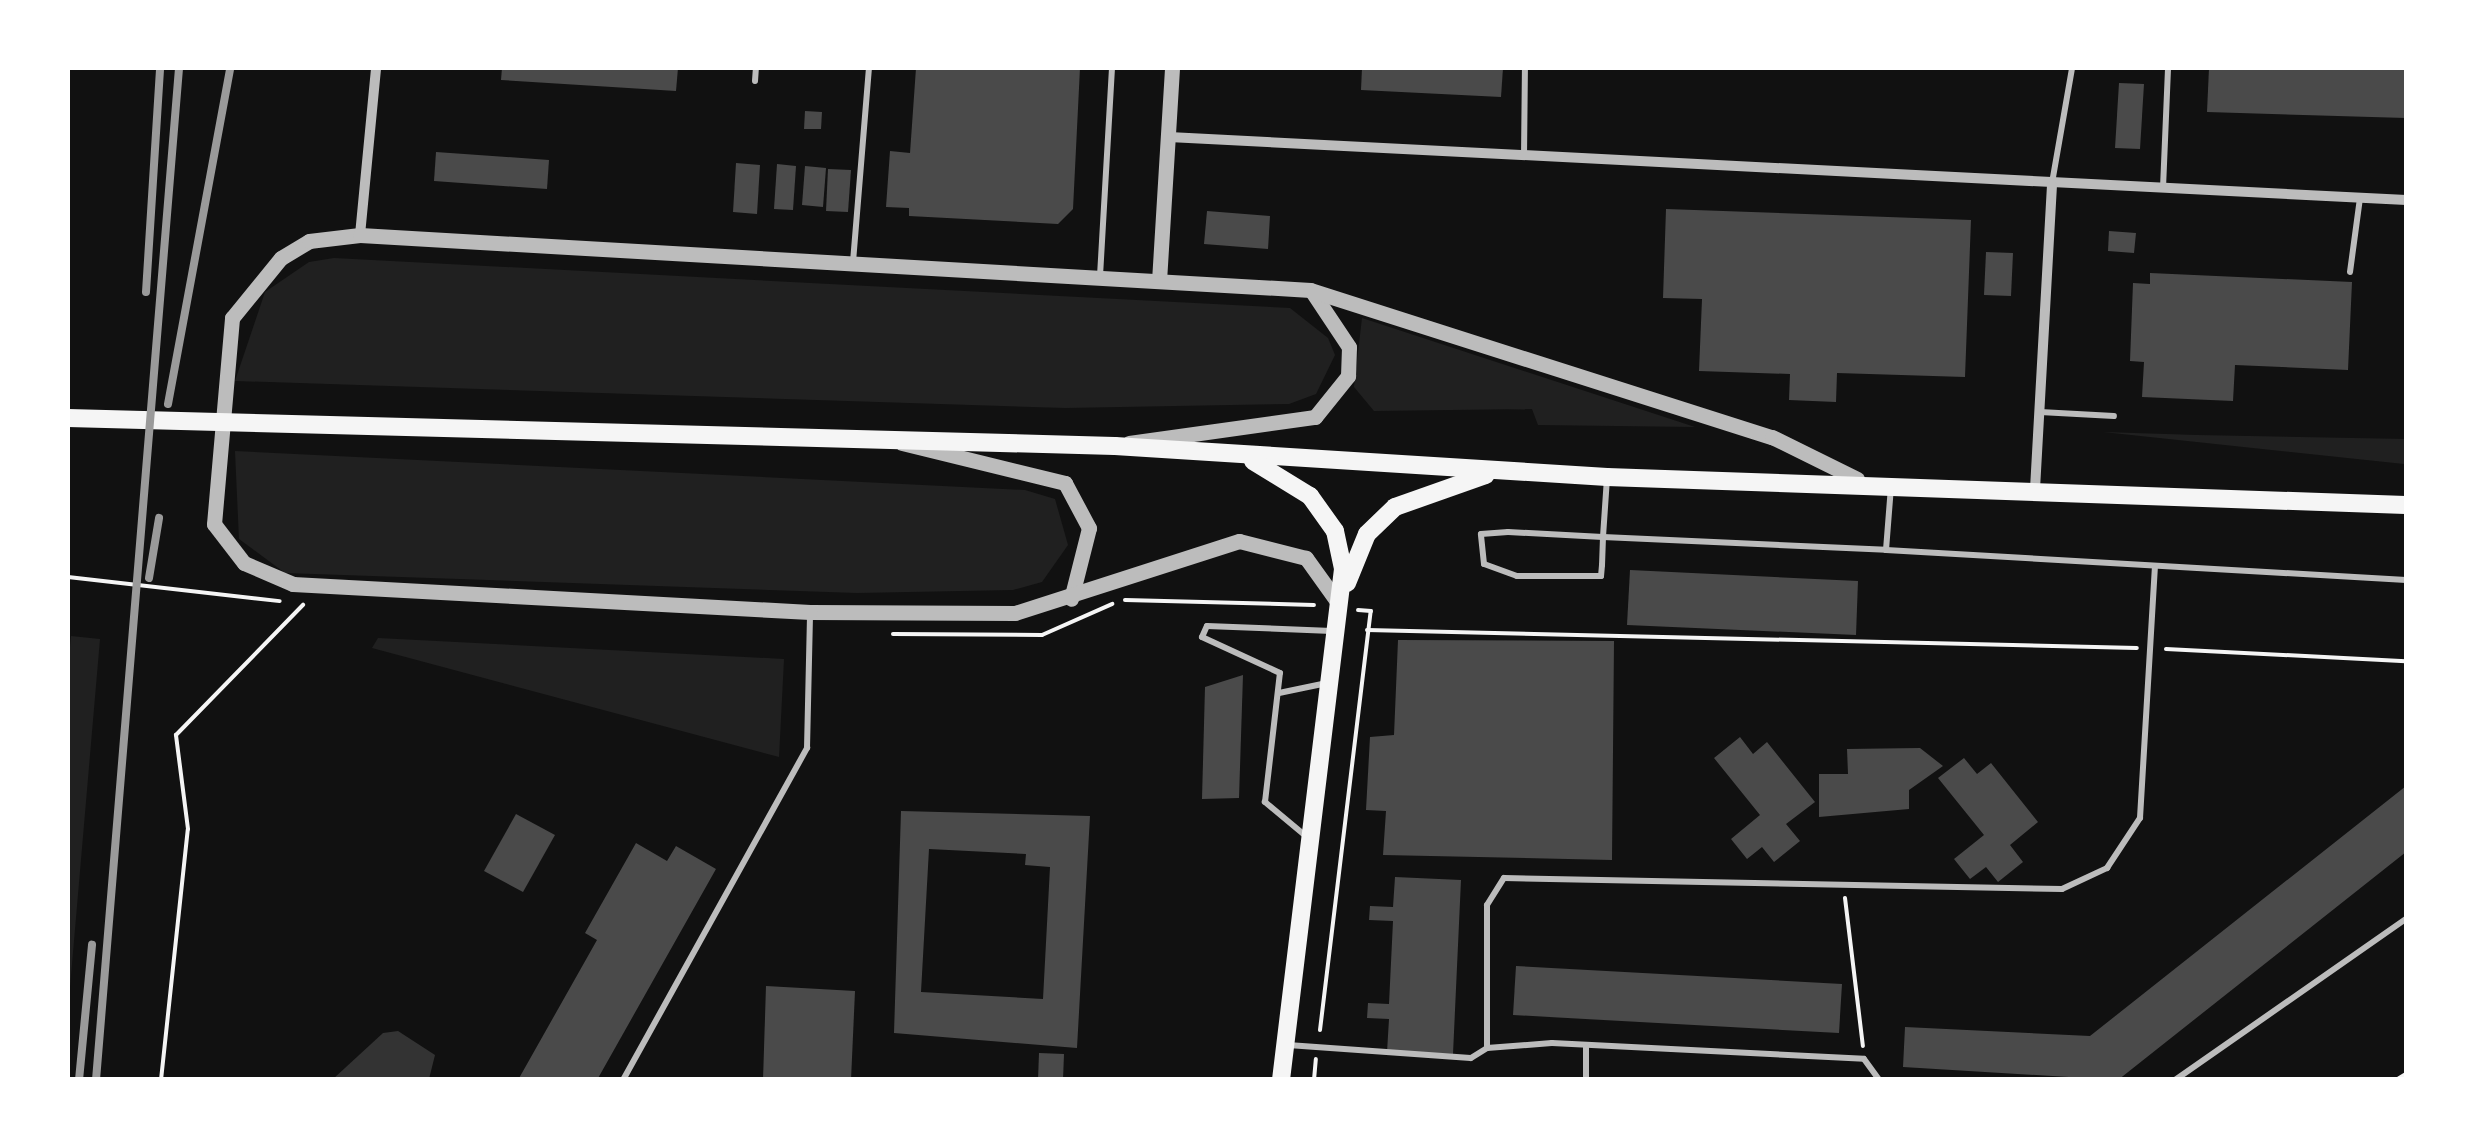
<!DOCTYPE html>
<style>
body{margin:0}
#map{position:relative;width:2474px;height:1147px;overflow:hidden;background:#111;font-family:Rubik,sans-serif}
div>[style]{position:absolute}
.green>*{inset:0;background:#202020}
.water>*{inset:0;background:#333}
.building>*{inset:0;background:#4a4a4a}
.path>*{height:4px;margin:-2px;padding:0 2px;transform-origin:2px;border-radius:2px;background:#f5f5f5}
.service>*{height:6px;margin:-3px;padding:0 3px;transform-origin:3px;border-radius:3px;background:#bcbcbc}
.minor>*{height:10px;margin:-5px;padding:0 5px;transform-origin:5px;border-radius:5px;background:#bcbcbc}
.tertiary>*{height:15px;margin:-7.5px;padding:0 7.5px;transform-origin:7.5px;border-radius:7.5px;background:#bcbcbc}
.secondary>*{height:18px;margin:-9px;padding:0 9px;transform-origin:9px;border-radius:9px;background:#f5f5f5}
.rail>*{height:8px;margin:-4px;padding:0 4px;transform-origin:4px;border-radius:4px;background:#9a9a9a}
span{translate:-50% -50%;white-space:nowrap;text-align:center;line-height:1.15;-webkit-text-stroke:10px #fff;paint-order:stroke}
.frame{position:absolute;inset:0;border:70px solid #fff;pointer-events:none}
</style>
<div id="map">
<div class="green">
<div style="clip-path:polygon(334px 258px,1290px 308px,1328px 338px,1335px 355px,1316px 394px,1289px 404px,1065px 408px,235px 381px,265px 292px,309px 262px)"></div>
<div style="clip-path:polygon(1362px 318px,1695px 427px,1538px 425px,1532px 409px,1374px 411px,1354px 387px)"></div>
<div style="clip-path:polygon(2103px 432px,2197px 435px,2406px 439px,2404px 464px)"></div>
<div style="clip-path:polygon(235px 451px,1025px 490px,1055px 499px,1068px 545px,1042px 582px,1013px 590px,857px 593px,285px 573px,239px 539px)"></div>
<div style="clip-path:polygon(71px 636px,100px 639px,68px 1010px,68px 667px)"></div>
<div style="clip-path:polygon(378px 638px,784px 659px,779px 757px,372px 648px)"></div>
</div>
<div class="water">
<div style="clip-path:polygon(398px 1031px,435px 1055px,429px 1079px,333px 1079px,383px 1033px)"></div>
</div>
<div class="building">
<div style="clip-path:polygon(502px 68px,678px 68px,676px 91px,501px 80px)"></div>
<div style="clip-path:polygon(916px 68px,1080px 68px,1073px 209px,1058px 224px,909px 216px,909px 208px,886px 207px,890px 151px,910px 153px)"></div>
<div style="clip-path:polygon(1362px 68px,1503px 68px,1501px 97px,1361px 90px)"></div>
<div style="clip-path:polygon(2209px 68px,2406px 68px,2406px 118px,2207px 112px)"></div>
<div style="clip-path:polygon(2119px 83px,2144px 84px,2140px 149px,2115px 148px)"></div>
<div style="clip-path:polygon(805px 111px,822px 112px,821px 129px,804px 129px)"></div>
<div style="clip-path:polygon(436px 152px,549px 160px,547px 189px,434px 181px)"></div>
<div style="clip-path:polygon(736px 163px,760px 165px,757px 214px,733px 212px)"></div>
<div style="clip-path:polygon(777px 164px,796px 166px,793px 210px,774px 209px)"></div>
<div style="clip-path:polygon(805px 166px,826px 168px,823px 207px,802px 205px)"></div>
<div style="clip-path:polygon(828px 169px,851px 170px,848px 212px,826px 211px)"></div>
<div style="clip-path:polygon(1666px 209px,1971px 220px,1965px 377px,1837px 373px,1836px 402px,1789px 400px,1790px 374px,1699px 371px,1702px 299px,1663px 298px)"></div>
<div style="clip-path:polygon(1207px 211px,1270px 216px,1268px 249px,1204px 244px)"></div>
<div style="clip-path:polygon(2109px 231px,2136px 233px,2134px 253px,2108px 251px)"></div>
<div style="clip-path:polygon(1986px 252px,2013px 253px,2011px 296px,1984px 295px)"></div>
<div style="clip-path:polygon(2150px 273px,2352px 282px,2348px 370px,2235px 365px,2233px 401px,2142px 397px,2144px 362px,2130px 361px,2133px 283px,2150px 284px)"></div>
<div style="clip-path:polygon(1630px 570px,1858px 581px,1856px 635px,1627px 625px)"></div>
<div style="clip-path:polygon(1398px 640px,1614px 641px,1612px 860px,1383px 855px,1386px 811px,1366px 810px,1370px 737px,1394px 735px)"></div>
<div style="clip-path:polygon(1243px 675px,1239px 798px,1202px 799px,1205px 687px)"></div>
<div style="clip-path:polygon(1740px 737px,1753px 754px,1767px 742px,1815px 802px,1786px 824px,1800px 841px,1774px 862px,1762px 847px,1747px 859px,1731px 839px,1760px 815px,1714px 758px)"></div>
<div style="clip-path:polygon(1920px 748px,1943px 766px,1909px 790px,1909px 809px,1819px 817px,1819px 774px,1848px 774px,1847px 749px)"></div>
<div style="clip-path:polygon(1964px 758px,1977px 774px,1991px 763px,2038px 822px,2010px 845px,2023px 862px,1998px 882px,1986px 867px,1970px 879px,1954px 859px,1984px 835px,1938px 778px)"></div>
<div style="clip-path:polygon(2406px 786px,2406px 852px,2118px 1080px,1903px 1067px,1905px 1027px,2090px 1036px)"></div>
<div style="clip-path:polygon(evenodd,901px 811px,1090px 816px,1077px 1048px,894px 1033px,901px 811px,929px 849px,1026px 854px,1025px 865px,1050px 867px,1043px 999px,921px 992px,929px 849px)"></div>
<div style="clip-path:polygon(516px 814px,555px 835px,523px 892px,484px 871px)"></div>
<div style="clip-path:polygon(636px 843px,667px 861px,676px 846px,716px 869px,597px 1080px,518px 1080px,597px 940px,585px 933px)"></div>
<div style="clip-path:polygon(1395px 877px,1461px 880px,1453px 1054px,1387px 1052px,1389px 1019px,1367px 1018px,1368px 1003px,1389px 1004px,1393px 921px,1369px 920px,1370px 906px,1393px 907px)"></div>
<div style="clip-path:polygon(1516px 966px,1842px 984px,1839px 1033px,1513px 1015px)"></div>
<div style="clip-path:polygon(766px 986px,855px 991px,851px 1080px,763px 1080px)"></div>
<div style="clip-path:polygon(1039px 1053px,1064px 1054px,1063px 1080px,1038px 1080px)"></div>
</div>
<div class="path">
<div style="left:68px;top:577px;width:213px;rotate:6.5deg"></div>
<div style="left:1125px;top:600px;width:189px;rotate:1.5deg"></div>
<div style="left:1367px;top:630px;width:770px;rotate:1.34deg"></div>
<div style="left:893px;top:634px;width:149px;rotate:0.4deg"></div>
<div style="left:1042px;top:635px;width:77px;rotate:-23.9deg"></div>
<div style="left:2166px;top:649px;width:240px;rotate:2.9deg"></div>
<div style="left:1845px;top:898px;width:149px;rotate:83.1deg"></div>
<div style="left:1320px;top:1030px;width:422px;rotate:-83.1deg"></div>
<div style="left:1371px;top:611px;width:13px;rotate:-176deg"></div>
<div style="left:161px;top:1080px;width:252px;rotate:-83.9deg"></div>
<div style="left:188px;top:829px;width:95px;rotate:-97.3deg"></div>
<div style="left:176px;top:735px;width:182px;rotate:-45.7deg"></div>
<div style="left:1314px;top:1080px;width:21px;rotate:-85deg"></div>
<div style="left:2396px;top:1080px;width:12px;rotate:-31deg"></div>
</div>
<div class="service">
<div style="left:755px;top:81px;width:13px;rotate:-86deg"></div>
<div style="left:1524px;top:157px;width:89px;rotate:-89.4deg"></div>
<div style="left:2052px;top:183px;width:117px;rotate:-80.1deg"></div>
<div style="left:2163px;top:188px;width:120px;rotate:-87.6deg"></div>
<div style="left:853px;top:262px;width:195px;rotate:-85.3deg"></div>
<div style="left:2350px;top:272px;width:75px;rotate:-82.3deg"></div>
<div style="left:1100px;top:276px;width:208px;rotate:-86.7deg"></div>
<div style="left:2040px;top:412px;width:74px;rotate:3.1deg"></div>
<div style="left:1607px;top:478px;width:59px;rotate:93.9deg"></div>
<div style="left:1603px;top:537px;width:28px;rotate:92deg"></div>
<div style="left:1602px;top:565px;width:11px;rotate:95deg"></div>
<div style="left:1601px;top:576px;width:84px;rotate:180deg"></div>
<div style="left:1517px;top:576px;width:35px;rotate:-160deg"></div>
<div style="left:1484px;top:564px;width:30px;rotate:-96deg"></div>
<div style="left:1481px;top:534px;width:27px;rotate:-4deg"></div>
<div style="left:1508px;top:532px;width:95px;rotate:3deg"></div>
<div style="left:1603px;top:537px;width:283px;rotate:2.6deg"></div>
<div style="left:1886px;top:550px;width:521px;rotate:3.3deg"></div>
<div style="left:1886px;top:550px;width:63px;rotate:-85.5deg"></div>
<div style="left:1279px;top:693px;width:49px;rotate:-11.8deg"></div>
<div style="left:1307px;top:837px;width:55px;rotate:-140.2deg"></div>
<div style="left:1265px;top:802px;width:130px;rotate:-83.4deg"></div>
<div style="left:1280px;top:673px;width:86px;rotate:-155.2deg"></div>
<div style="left:1202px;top:637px;width:12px;rotate:-66deg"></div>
<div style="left:1207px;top:626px;width:125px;rotate:2.3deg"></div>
<div style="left:1288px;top:1045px;width:183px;rotate:4.1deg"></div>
<div style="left:1471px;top:1058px;width:19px;rotate:-32deg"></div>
<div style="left:1487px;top:1048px;width:65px;rotate:-4.4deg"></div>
<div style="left:1552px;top:1043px;width:312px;rotate:2.9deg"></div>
<div style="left:1864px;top:1059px;width:26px;rotate:54deg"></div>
<div style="left:1487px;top:1048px;width:143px;rotate:-90deg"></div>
<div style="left:1487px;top:905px;width:32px;rotate:-58deg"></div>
<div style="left:1504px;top:878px;width:558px;rotate:1.13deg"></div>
<div style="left:2062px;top:889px;width:50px;rotate:-25deg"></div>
<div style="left:2107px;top:868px;width:60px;rotate:-56.6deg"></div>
<div style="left:2140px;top:818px;width:250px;rotate:-86.6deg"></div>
<div style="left:623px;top:1080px;width:380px;rotate:-61deg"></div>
<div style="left:807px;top:748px;width:135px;rotate:-88.7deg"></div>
<div style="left:1586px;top:1080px;width:35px;rotate:-90deg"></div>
<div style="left:2175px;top:1080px;width:282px;rotate:-34.9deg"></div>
</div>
<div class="minor">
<div style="left:1169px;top:137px;width:1239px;rotate:2.92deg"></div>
<div style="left:360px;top:235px;width:168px;rotate:-84.5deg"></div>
<div style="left:2035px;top:489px;width:304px;rotate:-86.8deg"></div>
</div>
<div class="tertiary">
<div style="left:1159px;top:281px;width:213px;rotate:-86.5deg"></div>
<div style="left:902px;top:443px;width:168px;rotate:13.8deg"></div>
<div style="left:1065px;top:483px;width:51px;rotate:61.9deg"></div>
<div style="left:1089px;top:528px;width:73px;rotate:104.2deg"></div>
<div style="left:1129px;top:443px;width:188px;rotate:-8deg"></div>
<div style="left:1315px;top:417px;width:53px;rotate:-51.2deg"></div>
<div style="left:1348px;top:376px;width:29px;rotate:-88deg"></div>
<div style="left:1349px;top:347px;width:65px;rotate:-123.7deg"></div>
<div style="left:1339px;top:604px;width:57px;rotate:-125.7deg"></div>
<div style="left:1306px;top:558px;width:69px;rotate:-165.8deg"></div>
<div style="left:1239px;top:541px;width:235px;rotate:162.2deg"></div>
<div style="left:1015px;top:613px;width:205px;rotate:-179.7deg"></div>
<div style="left:810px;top:612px;width:518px;rotate:-176.9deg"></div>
<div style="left:293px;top:584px;width:53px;rotate:-156.8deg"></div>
<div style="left:244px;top:563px;width:49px;rotate:-127.6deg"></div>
<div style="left:214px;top:524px;width:207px;rotate:-85deg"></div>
<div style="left:232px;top:318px;width:77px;rotate:-50.8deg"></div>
<div style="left:281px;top:258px;width:33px;rotate:-31deg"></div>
<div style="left:309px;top:241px;width:51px;rotate:-6.7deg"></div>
<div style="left:360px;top:235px;width:952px;rotate:3.31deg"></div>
<div style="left:1310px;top:290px;width:485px;rotate:17.7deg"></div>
<div style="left:1772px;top:437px;width:95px;rotate:26.3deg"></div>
</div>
<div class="secondary">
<div style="left:68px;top:418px;width:1047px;rotate:1.53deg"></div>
<div style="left:1115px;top:446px;width:493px;rotate:3.6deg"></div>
<div style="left:1607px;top:477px;width:799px;rotate:2.01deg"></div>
<div style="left:1253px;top:461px;width:67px;rotate:31.6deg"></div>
<div style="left:1310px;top:496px;width:43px;rotate:54.5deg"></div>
<div style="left:1335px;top:531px;width:39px;rotate:78deg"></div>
<div style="left:1343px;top:569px;width:515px;rotate:96.92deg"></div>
<div style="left:1347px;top:583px;width:53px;rotate:-67.8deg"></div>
<div style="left:1367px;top:534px;width:39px;rotate:-44deg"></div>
<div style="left:1395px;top:507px;width:96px;rotate:-19.4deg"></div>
</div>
<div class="rail">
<div style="left:146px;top:292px;width:224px;rotate:-86.4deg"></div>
<div style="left:168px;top:404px;width:342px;rotate:-79.5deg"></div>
<div style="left:149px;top:578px;width:61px;rotate:-80.5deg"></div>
<div style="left:79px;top:1080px;width:136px;rotate:-84.5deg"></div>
<div style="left:96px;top:1080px;width:1015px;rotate:-85.31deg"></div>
</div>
<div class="frame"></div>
</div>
